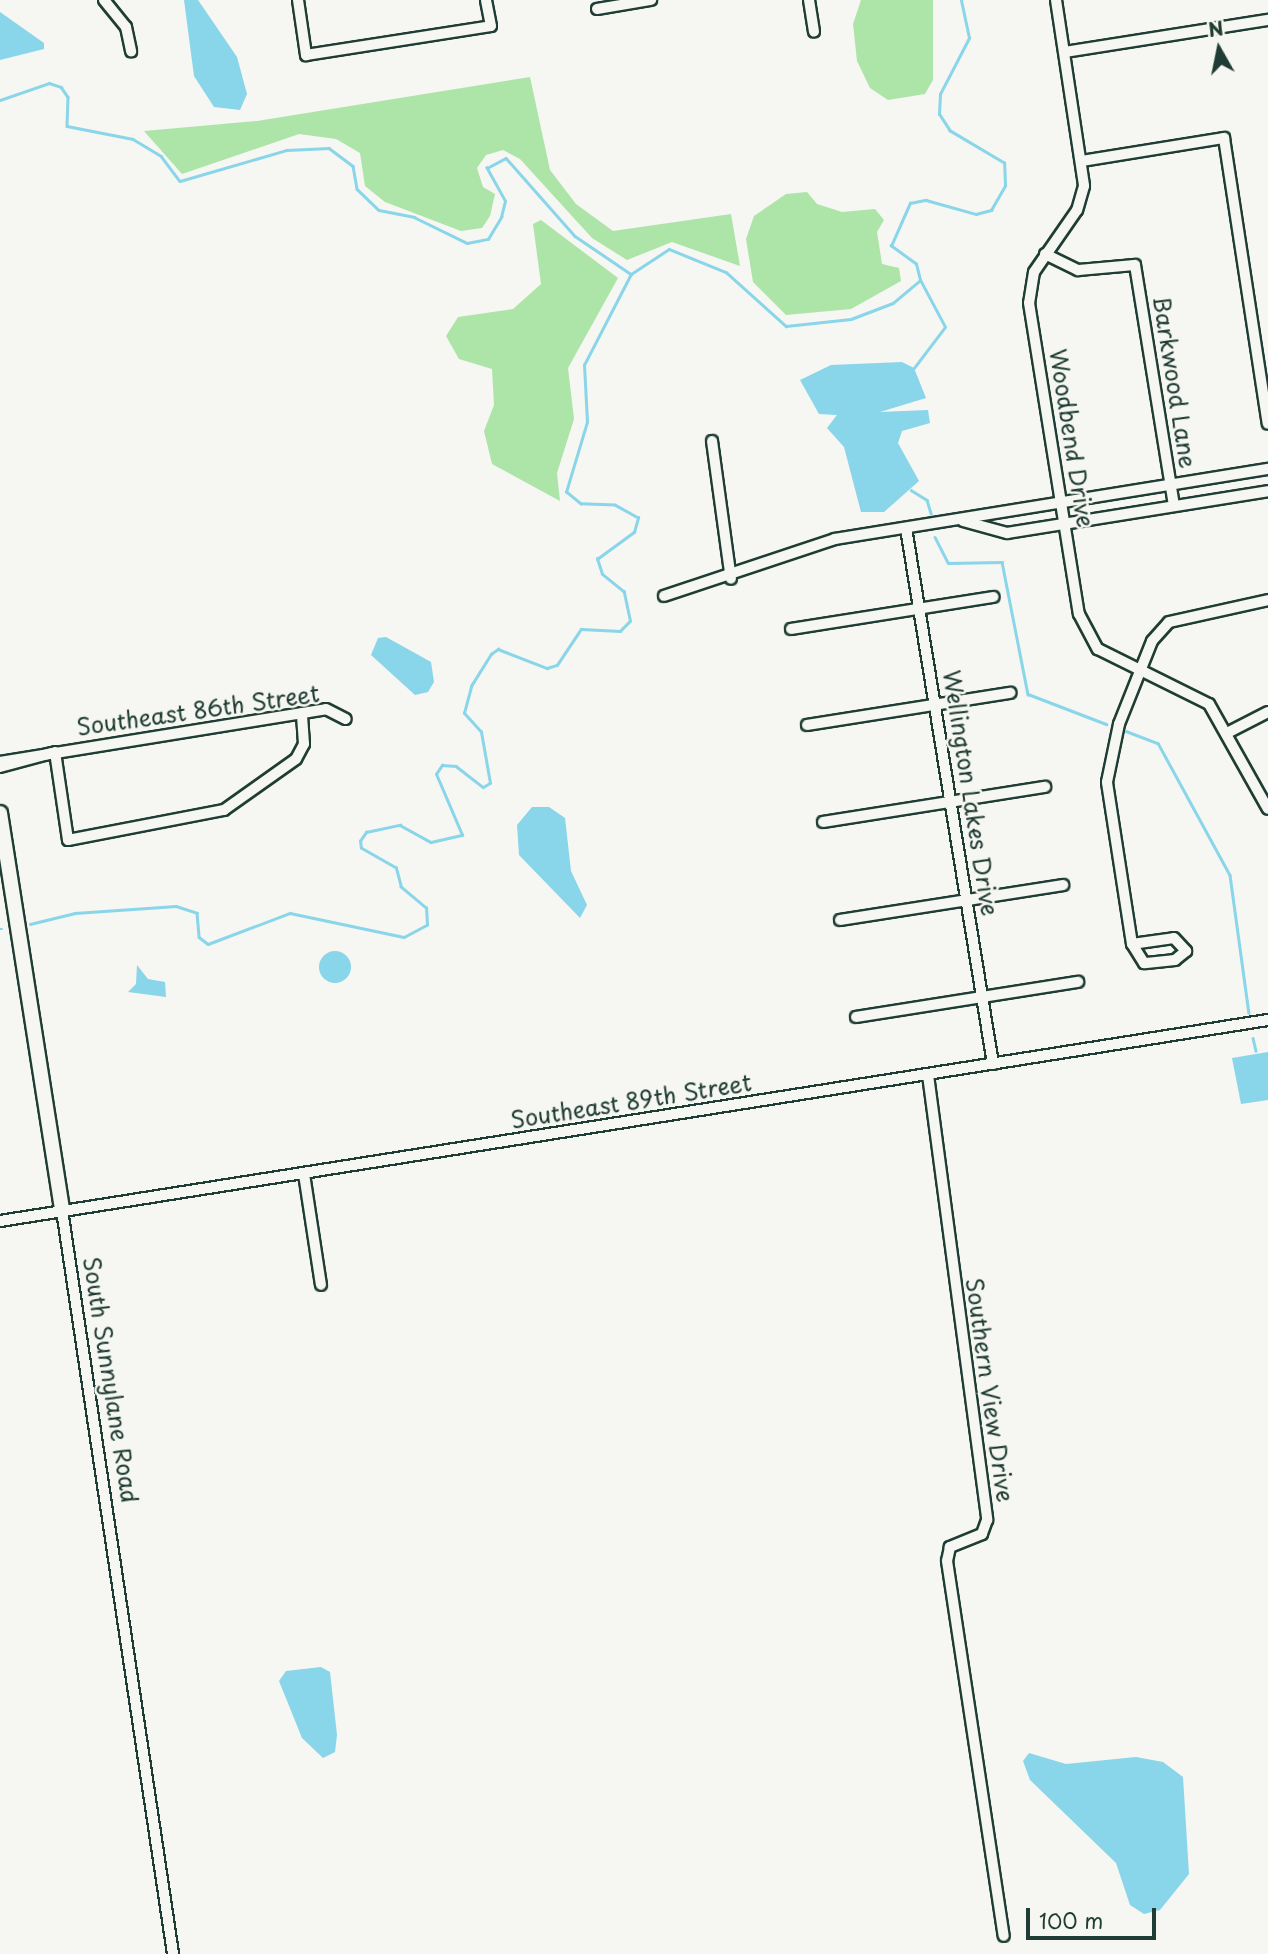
<!DOCTYPE html>
<style>
body{margin:0}
#map{position:relative;width:1268px;height:1954px;overflow:hidden;background:#f6f6f2;font-family:"Playpen Sans",sans-serif}
div>[style]{position:absolute}
.green>*{inset:0;background:#ade4a7}
.water>*{inset:0;background:#89d5e9}
.round{border-radius:50%}
.stream>*{height:2.5px;margin:-1.25px;padding:0 1.25px;transform-origin:1.25px;border-radius:1.25px;background:#89d5e9}
.roads{filter:drop-shadow(2px 0 #1f3d34) drop-shadow(-2px 0 #1f3d34) drop-shadow(0 2px #1f3d34) drop-shadow(0 -2px #1f3d34)}
.minor>*{height:10px;margin:-5px;padding:0 5px;transform-origin:5px;border-radius:5px;background:#f6f6f2}
.major>*{height:14px;margin:-7px;padding:0 7px;transform-origin:7px;border-radius:7px;background:#f6f6f2}
span{translate:-50% -50%;white-space:nowrap;text-align:center;line-height:1.15;-webkit-text-stroke:5px #f6f6f2;paint-order:stroke}
.street-label{font-size:23px;color:#1f3d34}
.north{position:absolute;left:1184px;top:14px;width:70px;height:70px;-webkit-text-stroke:5px #f6f6f2;paint-order:stroke;rotate:351deg;font-size:19px;font-weight:700;line-height:28px;text-align:center;color:#1f3d34}
.north::after{content:'';display:block;margin:auto;width:24px;height:32px;background:#1f3d34;clip-path:polygon(50% 0,100% 100%,50% 72%,0 100%)}
.scale{position:absolute;left:1026px;top:1908px;width:130px;height:32px;box-sizing:border-box;border:4px solid #1f3d34;border-top:0;padding-left:9px;font-size:21px;line-height:24px;white-space:nowrap;color:#1f3d34;-webkit-text-stroke:5px #f6f6f2;paint-order:stroke}
</style>
<div id="map">
<div class="green">
<div style="clip-path:polygon(861px 0,933px 0,933px 80px,925px 94px,888px 100px,870px 88px,857px 61px,853px 24px)"></div>
<div style="clip-path:polygon(530px 77px,550px 170px,576px 204px,613px 231px,731px 214px,740px 266px,672px 242px,627px 260px,592px 238px,520px 159px,503px 150px,486px 155px,477px 168px,483px 187px,495px 194px,490px 216px,482px 228px,461px 231px,385px 202px,365px 186px,360px 153px,336px 139px,299px 134px,182px 174px,144px 131px,257px 121px)"></div>
<div style="clip-path:polygon(807px 192px,817px 204px,842px 212px,875px 209px,884px 220px,877px 232px,882px 264px,899px 268px,901px 281px,851px 309px,786px 315px,753px 282px,746px 239px,754px 216px,786px 194px)"></div>
<div style="clip-path:polygon(541px 220px,618px 278px,568px 368px,574px 419px,557px 473px,560px 501px,492px 464px,484px 431px,494px 405px,492px 369px,459px 359px,446px 336px,458px 317px,513px 309px,541px 284px,533px 224px)"></div>
</div>
<div class="water">
<div style="clip-path:polygon(184px 0,198px 0,237px 57px,247px 94px,240px 110px,214px 107px,194px 76px)"></div>
<div style="clip-path:polygon(0 12px,44px 43px,44px 49px,0 60px)"></div>
<div style="clip-path:polygon(902px 362px,914px 368px,926px 398px,880px 412px,928px 410px,930px 423px,902px 431px,898px 443px,919px 481px,884px 512px,861px 512px,844px 447px,827px 428px,837px 415px,819px 414px,800px 380px,831px 365px)"></div>
<div style="clip-path:polygon(386px 637px,431px 662px,434px 682px,428px 692px,415px 695px,371px 655px,378px 638px)"></div>
<div style="clip-path:polygon(532px 807px,549px 807px,565px 818px,571px 871px,587px 905px,580px 918px,519px 855px,517px 825px)"></div>
<div class="round" style="left:319px;top:951px;width:32px;height:32px"></div>
<div style="clip-path:polygon(137px 965px,148px 979px,165px 982px,166px 997px,128px 992px,136px 984px)"></div>
<div style="clip-path:polygon(1268px 1052px,1268px 1100px,1241px 1104px,1232px 1058px)"></div>
<div style="clip-path:polygon(321px 1667px,330px 1672px,337px 1735px,335px 1752px,323px 1758px,302px 1738px,279px 1681px,286px 1671px)"></div>
<div style="clip-path:polygon(1029px 1753px,1066px 1764px,1136px 1757px,1163px 1762px,1183px 1777px,1189px 1874px,1160px 1910px,1144px 1914px,1130px 1905px,1116px 1863px,1030px 1780px,1023px 1761px)"></div>
</div>
<div class="stream">
<div style="left:0;top:100px;width:52px;rotate:-19.1deg"></div>
<div style="left:49px;top:83px;width:13px;rotate:18deg"></div>
<div style="left:61px;top:87px;width:12px;rotate:55deg"></div>
<div style="left:68px;top:97px;width:29px;rotate:92deg"></div>
<div style="left:67px;top:126px;width:67px;rotate:11.1deg"></div>
<div style="left:133px;top:139px;width:33px;rotate:31deg"></div>
<div style="left:161px;top:156px;width:31px;rotate:53deg"></div>
<div style="left:180px;top:181px;width:111px;rotate:-16.2deg"></div>
<div style="left:287px;top:150px;width:42px;rotate:-2.7deg"></div>
<div style="left:329px;top:148px;width:30px;rotate:37deg"></div>
<div style="left:353px;top:166px;width:23px;rotate:80deg"></div>
<div style="left:357px;top:189px;width:30px;rotate:44deg"></div>
<div style="left:379px;top:210px;width:36px;rotate:11deg"></div>
<div style="left:414px;top:217px;width:59px;rotate:26.1deg"></div>
<div style="left:467px;top:243px;width:21px;rotate:-11deg"></div>
<div style="left:488px;top:239px;width:26px;rotate:-59deg"></div>
<div style="left:501px;top:217px;width:16px;rotate:-76deg"></div>
<div style="left:505px;top:201px;width:38px;rotate:-119deg"></div>
<div style="left:487px;top:168px;width:21px;rotate:-28deg"></div>
<div style="left:506px;top:158px;width:104px;rotate:48.5deg"></div>
<div style="left:575px;top:236px;width:68px;rotate:34.2deg"></div>
<div style="left:914px;top:368px;width:51px;rotate:-52.9deg"></div>
<div style="left:945px;top:327px;width:53px;rotate:-118deg"></div>
<div style="left:911px;top:490px;width:19px;rotate:32deg"></div>
<div style="left:927px;top:500px;width:14px;rotate:73deg"></div>
<div style="left:935px;top:537px;width:29px;rotate:63deg"></div>
<div style="left:948px;top:563px;width:54px;rotate:-1.1deg"></div>
<div style="left:1002px;top:562px;width:135px;rotate:78.9deg"></div>
<div style="left:1028px;top:694px;width:84px;rotate:21deg"></div>
<div style="left:1126px;top:731px;width:34px;rotate:21deg"></div>
<div style="left:1158px;top:743px;width:150px;rotate:61.4deg"></div>
<div style="left:1230px;top:875px;width:139px;rotate:82.2deg"></div>
<div style="left:30px;top:924px;width:46px;rotate:-13.7deg"></div>
<div style="left:75px;top:913px;width:101px;rotate:-4deg"></div>
<div style="left:176px;top:906px;width:22px;rotate:18deg"></div>
<div style="left:197px;top:913px;width:24px;rotate:85deg"></div>
<div style="left:199px;top:937px;width:11px;rotate:38deg"></div>
<div style="left:208px;top:944px;width:88px;rotate:-20.7deg"></div>
<div style="left:290px;top:913px;width:116px;rotate:11.9deg"></div>
<div style="left:404px;top:937px;width:26px;rotate:-28deg"></div>
<div style="left:427px;top:925px;width:17px;rotate:-93deg"></div>
<div style="left:426px;top:908px;width:33px;rotate:-140deg"></div>
<div style="left:401px;top:887px;width:20px;rotate:-105deg"></div>
<div style="left:396px;top:868px;width:40px;rotate:-150.3deg"></div>
<div style="left:361px;top:848px;width:7px;rotate:-98deg"></div>
<div style="left:360px;top:841px;width:11px;rotate:-56deg"></div>
<div style="left:366px;top:832px;width:35px;rotate:-12deg"></div>
<div style="left:400px;top:825px;width:35px;rotate:29deg"></div>
<div style="left:431px;top:842px;width:32px;rotate:-13deg"></div>
<div style="left:462px;top:835px;width:66px;rotate:-113.1deg"></div>
<div style="left:436px;top:774px;width:11px;rotate:-56deg"></div>
<div style="left:442px;top:765px;width:14px;rotate:4deg"></div>
<div style="left:456px;top:766px;width:34px;rotate:38deg"></div>
<div style="left:483px;top:787px;width:8px;rotate:-30deg"></div>
<div style="left:490px;top:783px;width:52px;rotate:-100deg"></div>
<div style="left:481px;top:732px;width:25px;rotate:-132deg"></div>
<div style="left:464px;top:713px;width:28px;rotate:-75deg"></div>
<div style="left:471px;top:686px;width:38px;rotate:-58deg"></div>
<div style="left:491px;top:654px;width:9px;rotate:-36deg"></div>
<div style="left:498px;top:649px;width:53px;rotate:21.2deg"></div>
<div style="left:547px;top:668px;width:10px;rotate:-17deg"></div>
<div style="left:557px;top:665px;width:43px;rotate:-56.3deg"></div>
<div style="left:581px;top:629px;width:39px;rotate:3deg"></div>
<div style="left:620px;top:631px;width:14px;rotate:-45deg"></div>
<div style="left:630px;top:621px;width:30px;rotate:-102deg"></div>
<div style="left:624px;top:592px;width:28px;rotate:-141deg"></div>
<div style="left:602px;top:574px;width:16px;rotate:-108deg"></div>
<div style="left:597px;top:559px;width:46px;rotate:-36.1deg"></div>
<div style="left:634px;top:532px;width:15px;rotate:-74deg"></div>
<div style="left:638px;top:518px;width:26px;rotate:-151deg"></div>
<div style="left:615px;top:505px;width:34px;rotate:-178deg"></div>
<div style="left:581px;top:504px;width:19px;rotate:-141deg"></div>
<div style="left:566px;top:492px;width:73px;rotate:-73.3deg"></div>
<div style="left:587px;top:422px;width:57px;rotate:-93deg"></div>
<div style="left:584px;top:365px;width:102px;rotate:-62.7deg"></div>
<div style="left:631px;top:274px;width:45px;rotate:-33.3deg"></div>
<div style="left:669px;top:249px;width:61px;rotate:22deg"></div>
<div style="left:726px;top:272px;width:81px;rotate:42deg"></div>
<div style="left:786px;top:326px;width:65px;rotate:-6.1deg"></div>
<div style="left:851px;top:319px;width:45px;rotate:-20.9deg"></div>
<div style="left:893px;top:303px;width:35px;rotate:-40deg"></div>
<div style="left:920px;top:280px;width:16px;rotate:-104deg"></div>
<div style="left:916px;top:264px;width:31px;rotate:-144deg"></div>
<div style="left:891px;top:246px;width:47px;rotate:-66.2deg"></div>
<div style="left:910px;top:203px;width:16px;rotate:-11deg"></div>
<div style="left:926px;top:200px;width:52px;rotate:15.6deg"></div>
<div style="left:976px;top:214px;width:16px;rotate:-15deg"></div>
<div style="left:991px;top:210px;width:28px;rotate:-60deg"></div>
<div style="left:1005px;top:186px;width:23px;rotate:-92deg"></div>
<div style="left:1004px;top:163px;width:63px;rotate:-149.3deg"></div>
<div style="left:950px;top:131px;width:20px;rotate:-123deg"></div>
<div style="left:939px;top:114px;width:20px;rotate:-87deg"></div>
<div style="left:940px;top:94px;width:63px;rotate:-62.6deg"></div>
<div style="left:969px;top:38px;width:39px;rotate:-102deg"></div>
<div style="left:0;top:929px;width:2px"></div>
<div style="left:1253px;top:1038px;width:13px;rotate:77deg"></div>
</div>
<div class="roads">
<div class="minor">
<div style="left:104px;top:0;width:35px;rotate:51deg"></div>
<div style="left:126px;top:27px;width:25px;rotate:78deg"></div>
<div style="left:298px;top:0;width:56px;rotate:81.7deg"></div>
<div style="left:306px;top:55px;width:187px;rotate:-8.9deg"></div>
<div style="left:491px;top:26px;width:26px;rotate:-101deg"></div>
<div style="left:809px;top:0;width:32px;rotate:81deg"></div>
<div style="left:1056px;top:0;width:188px;rotate:81.4deg"></div>
<div style="left:1084px;top:186px;width:25px;rotate:106deg"></div>
<div style="left:1077px;top:210px;width:75px;rotate:124.7deg"></div>
<div style="left:1034px;top:272px;width:31px;rotate:99deg"></div>
<div style="left:1029px;top:303px;width:315px;rotate:80.9deg"></div>
<div style="left:1079px;top:614px;width:40px;rotate:62deg"></div>
<div style="left:1098px;top:649px;width:124px;rotate:26.4deg"></div>
<div style="left:1209px;top:704px;width:120px;rotate:60.7deg"></div>
<div style="left:597px;top:9px;width:55px;rotate:-9.5deg"></div>
<div style="left:1065px;top:52px;width:206px;rotate:-9deg"></div>
<div style="left:1082px;top:161px;width:144px;rotate:-9.2deg"></div>
<div style="left:1224px;top:138px;width:289px;rotate:81.3deg"></div>
<div style="left:1045px;top:254px;width:37px;rotate:26deg"></div>
<div style="left:1078px;top:270px;width:57px;rotate:-5deg"></div>
<div style="left:1135px;top:265px;width:244px;rotate:80.8deg"></div>
<div style="left:712px;top:441px;width:139px;rotate:82.2deg"></div>
<div style="left:963px;top:521px;width:46px;rotate:15.3deg"></div>
<div style="left:1007px;top:533px;width:264px;rotate:-9.1deg"></div>
<div style="left:906px;top:528px;width:543px;rotate:80.78deg"></div>
<div style="left:664px;top:596px;width:180px;rotate:-18.4deg"></div>
<div style="left:835px;top:539px;width:439px;rotate:-9.2deg"></div>
<div style="left:791px;top:629px;width:205px;rotate:-9deg"></div>
<div style="left:807px;top:725px;width:206px;rotate:-9deg"></div>
<div style="left:1227px;top:733px;width:46px;rotate:-27.1deg"></div>
<div style="left:55px;top:752px;width:89px;rotate:81.6deg"></div>
<div style="left:68px;top:840px;width:159px;rotate:-10.9deg"></div>
<div style="left:224px;top:810px;width:88px;rotate:-35.3deg"></div>
<div style="left:296px;top:759px;width:17px;rotate:-62deg"></div>
<div style="left:304px;top:744px;width:31px;rotate:-94deg"></div>
<div style="left:0;top:762px;width:330px;rotate:-9.2deg"></div>
<div style="left:326px;top:709px;width:22px;rotate:27deg"></div>
<div style="left:0;top:767px;width:54px;rotate:-15.1deg"></div>
<div style="left:823px;top:822px;width:225px;rotate:-9deg"></div>
<div style="left:840px;top:920px;width:226px;rotate:-8.9deg"></div>
<div style="left:1132px;top:944px;width:42px;rotate:-8.1deg"></div>
<div style="left:1174px;top:938px;width:18px;rotate:47deg"></div>
<div style="left:1186px;top:951px;width:14px;rotate:141deg"></div>
<div style="left:1175px;top:960px;width:31px;rotate:174deg"></div>
<div style="left:1144px;top:963px;width:22px;rotate:-122deg"></div>
<div style="left:1132px;top:944px;width:164px;rotate:-98.8deg"></div>
<div style="left:1107px;top:782px;width:59px;rotate:-78.3deg"></div>
<div style="left:1119px;top:724px;width:89px;rotate:-68.3deg"></div>
<div style="left:1152px;top:641px;width:25px;rotate:-48deg"></div>
<div style="left:1169px;top:622px;width:101px;rotate:-12.5deg"></div>
<div style="left:856px;top:1017px;width:225px;rotate:-9deg"></div>
<div style="left:928px;top:1075px;width:449px;rotate:82.4deg"></div>
<div style="left:987px;top:1520px;width:15px;rotate:110deg"></div>
<div style="left:982px;top:1534px;width:35px;rotate:158deg"></div>
<div style="left:950px;top:1547px;width:14px;rotate:102deg"></div>
<div style="left:947px;top:1561px;width:379px;rotate:81.4deg"></div>
<div style="left:304px;top:1174px;width:112px;rotate:81.3deg"></div>
<div style="left:62px;top:1210px;width:752px;rotate:81.51deg"></div>
<div style="left:0;top:1221px;width:1284px;rotate:-9.01deg"></div>
</div>
<div class="major">
<div style="left:0;top:813px;width:402px;rotate:81.1deg"></div>
</div>
</div>
<div class="street-label">
<span style="left:1175px;top:382px;rotate:81deg">Barkwood Lane</span>
<span style="left:1072px;top:438px;rotate:81deg">Woodbend Drive</span>
<span style="left:198px;top:710px;rotate:-8deg">Southeast 86th Street</span>
<span style="left:971px;top:793px;rotate:81deg">Wellington Lakes Drive</span>
<span style="left:631px;top:1101px;rotate:-9deg">Southeast 89th Street</span>
<span style="left:111px;top:1380px;rotate:81deg">South Sunnylane Road</span>
<span style="left:990px;top:1390px;rotate:82deg">Southern View Drive</span>
</div>
<div class="north">N</div>
<div class="scale">100 m</div>
</div>
